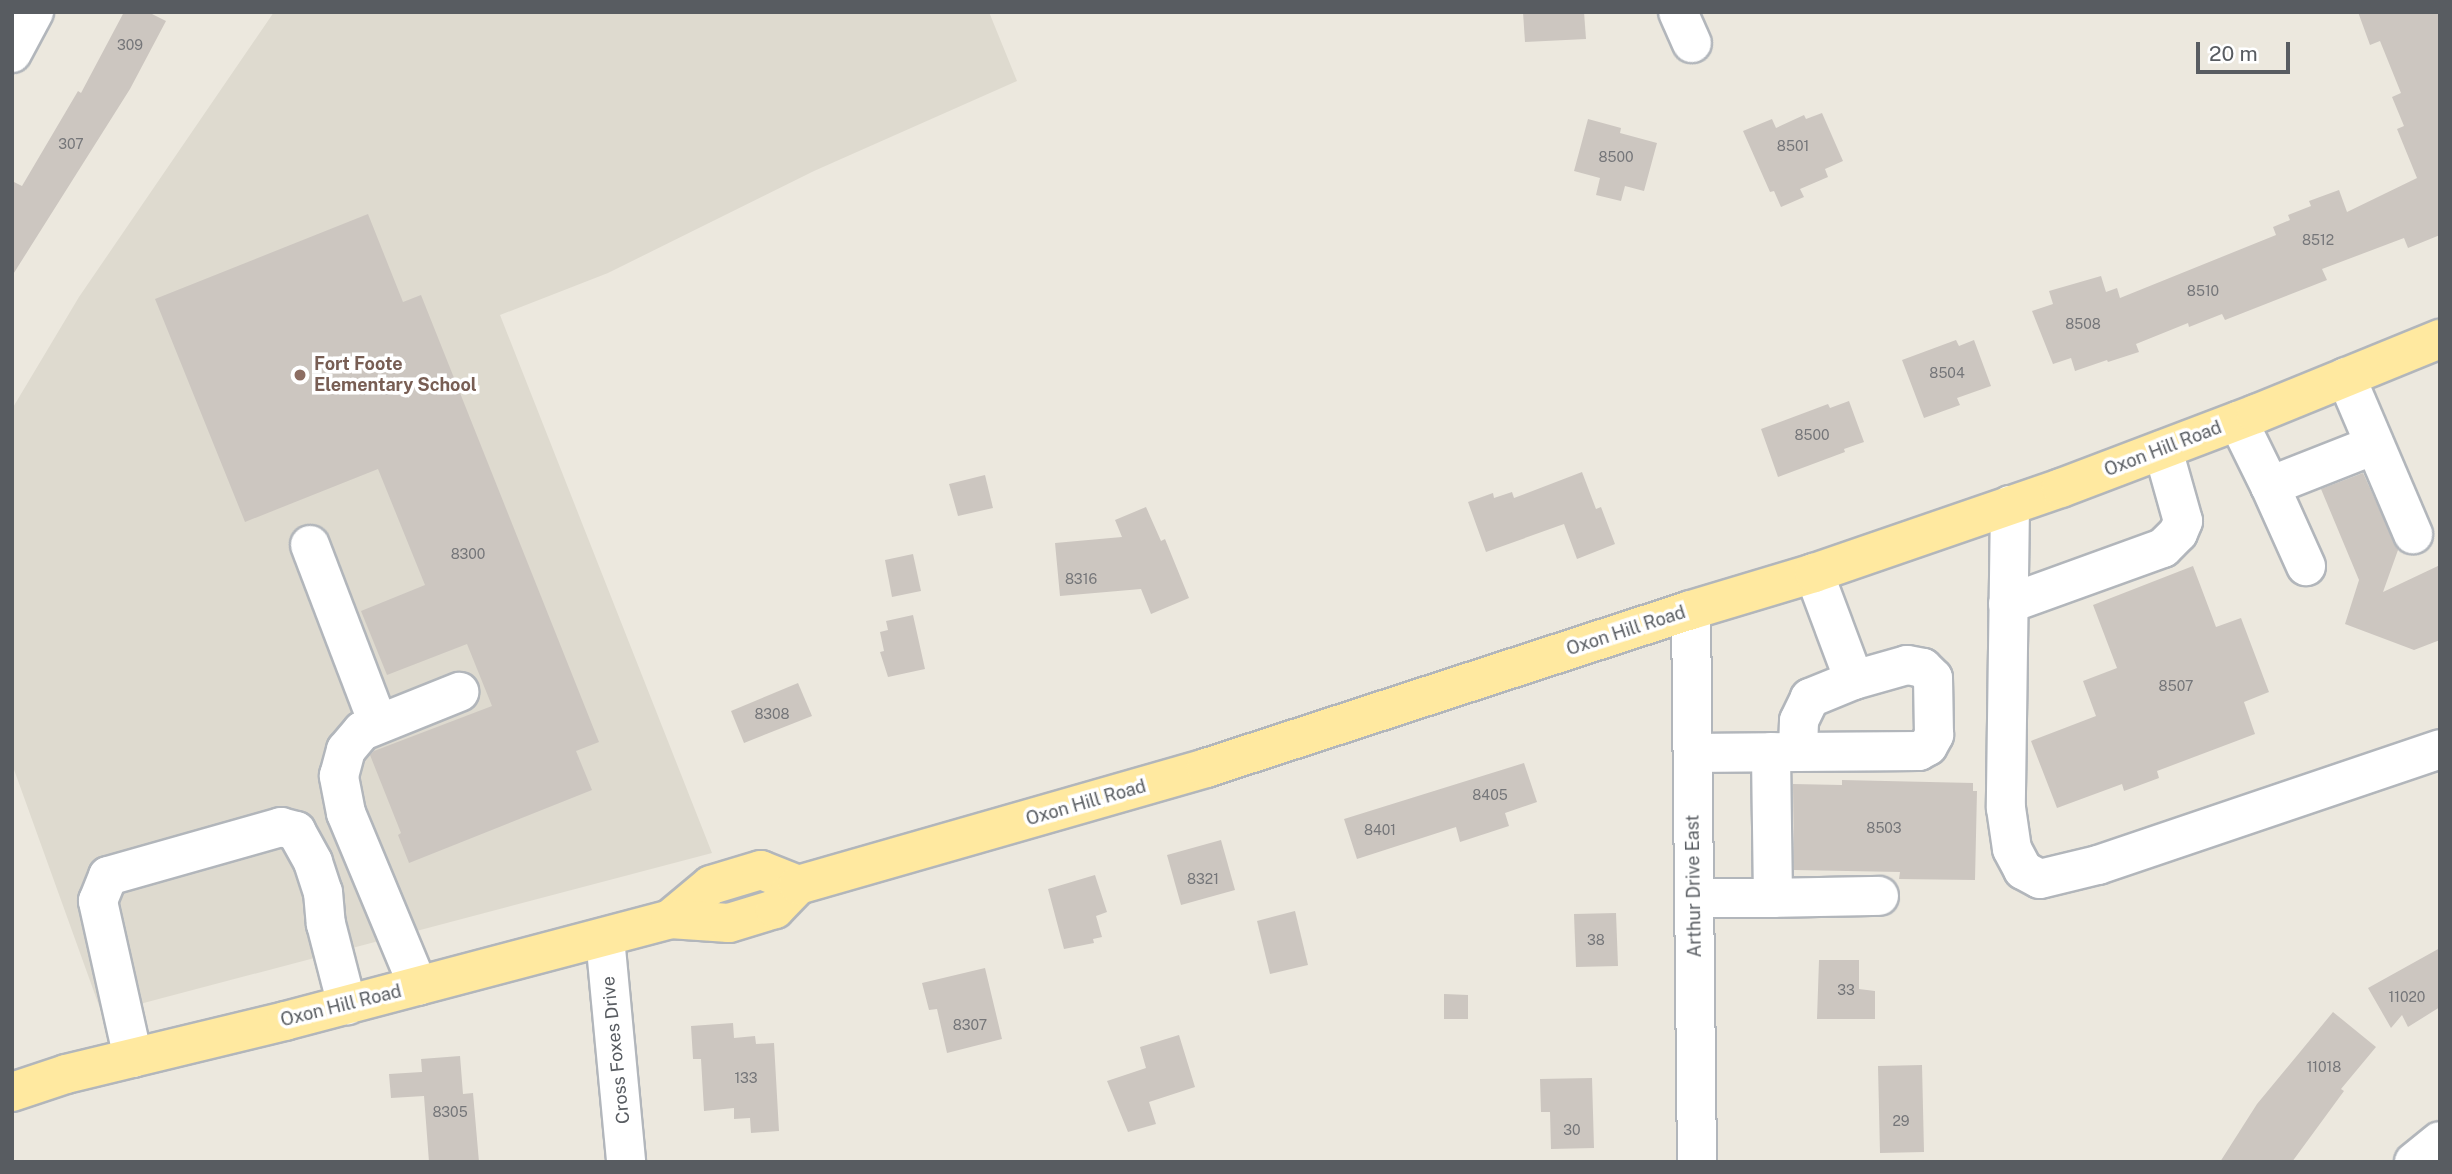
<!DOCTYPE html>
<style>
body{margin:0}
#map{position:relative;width:2452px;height:1174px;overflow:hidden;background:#ece8de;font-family:"Public Sans",sans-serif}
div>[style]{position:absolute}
.education>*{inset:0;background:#dedacf}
.building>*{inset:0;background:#ccc6c0}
.roads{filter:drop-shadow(2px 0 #b2b6bb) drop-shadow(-2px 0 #b2b6bb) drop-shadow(0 2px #b2b6bb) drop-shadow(0 -2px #b2b6bb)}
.minor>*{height:38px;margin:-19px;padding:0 19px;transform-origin:19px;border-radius:19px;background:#fff}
.major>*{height:38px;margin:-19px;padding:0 19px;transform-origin:19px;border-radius:19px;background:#ffe9a0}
.dots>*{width:19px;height:19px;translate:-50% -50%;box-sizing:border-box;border:4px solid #fff;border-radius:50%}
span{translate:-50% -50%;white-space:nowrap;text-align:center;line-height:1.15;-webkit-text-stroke:7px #fff;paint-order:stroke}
.number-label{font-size:14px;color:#757679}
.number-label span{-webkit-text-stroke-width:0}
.education-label{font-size:18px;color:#785e54;font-weight:700}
.left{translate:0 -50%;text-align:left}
.street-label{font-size:18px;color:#585c61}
.frame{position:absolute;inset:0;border:14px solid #585c61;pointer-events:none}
.scale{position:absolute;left:2196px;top:42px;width:94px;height:32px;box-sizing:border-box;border:4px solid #585c61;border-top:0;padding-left:9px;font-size:21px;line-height:24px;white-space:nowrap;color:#585c61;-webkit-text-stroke:5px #fff;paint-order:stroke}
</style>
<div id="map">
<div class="education">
<div style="clip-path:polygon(274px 12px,989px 12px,1017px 81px,814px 171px,608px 273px,500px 315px,712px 853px,102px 1014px,12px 764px,12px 409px,79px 297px)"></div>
</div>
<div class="building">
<div style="clip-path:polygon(124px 12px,148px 12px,166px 21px,130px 89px,12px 276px,12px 181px,22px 186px,78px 91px,81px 93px)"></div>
<div style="clip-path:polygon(1523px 12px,1584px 12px,1586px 39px,1525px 42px)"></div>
<div style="clip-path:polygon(2358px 12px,2440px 12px,2440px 235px,2408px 248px,2404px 238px,2322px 269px,2327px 280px,2225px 320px,2222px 314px,2189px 327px,2188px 323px,2136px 344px,2139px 352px,2108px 362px,2107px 360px,2075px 371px,2071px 358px,2053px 364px,2032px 311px,2053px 304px,2049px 291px,2101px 276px,2106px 292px,2117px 288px,2120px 298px,2276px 235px,2273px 227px,2290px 220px,2288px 215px,2311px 206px,2309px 201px,2339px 190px,2347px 212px,2417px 178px,2397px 129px,2404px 126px,2392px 97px,2401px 93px,2380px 41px,2370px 45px)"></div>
<div style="clip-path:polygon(1822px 113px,1843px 161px,1825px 169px,1828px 177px,1800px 189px,1804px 197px,1781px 207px,1774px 191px,1770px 192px,1743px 131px,1772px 119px,1776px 128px,1804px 115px,1806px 119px)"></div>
<div style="clip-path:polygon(1588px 119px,1621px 128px,1620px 133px,1657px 143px,1644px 191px,1625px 186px,1621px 201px,1596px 195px,1600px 178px,1574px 171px)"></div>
<div style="clip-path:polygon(368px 214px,403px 302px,421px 295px,599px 742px,576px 751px,592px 790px,409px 863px,398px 835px,401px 833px,370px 755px,374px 751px,492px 706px,467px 644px,387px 675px,361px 611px,425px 585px,378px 469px,245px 522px,155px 299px)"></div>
<div style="clip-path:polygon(1956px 340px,1959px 346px,1974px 340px,1991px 386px,1957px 398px,1960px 405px,1924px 418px,1902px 360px)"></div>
<div style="clip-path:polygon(1849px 401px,1864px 442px,1844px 449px,1845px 452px,1778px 477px,1761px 429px,1828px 404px,1830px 408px)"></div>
<div style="clip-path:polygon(1582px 472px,1596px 509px,1601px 507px,1615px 544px,1577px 559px,1564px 524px,1486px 552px,1468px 502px,1493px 493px,1494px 498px,1512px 492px,1514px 498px)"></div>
<div style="clip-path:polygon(2363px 473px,2398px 550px,2383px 592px,2440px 565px,2440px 640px,2414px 650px,2345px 624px,2359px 580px,2321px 489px)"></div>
<div style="clip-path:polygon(985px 475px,993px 508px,958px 516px,949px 484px)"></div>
<div style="clip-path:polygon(1146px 507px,1161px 541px,1165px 539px,1189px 598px,1151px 614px,1141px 589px,1060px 596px,1055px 543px,1122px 537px,1115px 520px)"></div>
<div style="clip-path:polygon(913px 554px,921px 591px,892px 597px,885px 560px)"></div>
<div style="clip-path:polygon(2193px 566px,2216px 627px,2241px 618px,2269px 692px,2244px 702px,2255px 734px,2157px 771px,2159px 778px,2124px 791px,2122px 784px,2057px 808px,2031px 741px,2096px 716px,2083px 681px,2117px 668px,2093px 605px)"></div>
<div style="clip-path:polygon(913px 615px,925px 669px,888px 677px,880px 652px,884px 651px,880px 632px,888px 630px,886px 621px)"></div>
<div style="clip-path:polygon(798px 683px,812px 716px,744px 743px,731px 711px)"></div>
<div style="clip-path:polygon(1524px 763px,1537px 802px,1505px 813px,1509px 826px,1460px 842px,1456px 827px,1357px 859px,1344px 819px)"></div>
<div style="clip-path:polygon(1842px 780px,1973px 783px,1973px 791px,1977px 791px,1975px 880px,1899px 879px,1900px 872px,1794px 870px,1793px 784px,1842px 785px)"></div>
<div style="clip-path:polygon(1221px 840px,1235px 890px,1181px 905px,1167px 855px)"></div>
<div style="clip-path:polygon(1095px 875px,1107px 912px,1096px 916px,1102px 937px,1093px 939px,1094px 943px,1064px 949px,1048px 889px)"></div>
<div style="clip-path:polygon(1295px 911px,1308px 965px,1270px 974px,1257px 921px)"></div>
<div style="clip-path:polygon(1616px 913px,1618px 966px,1576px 967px,1574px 914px)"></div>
<div style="clip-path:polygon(2440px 948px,2440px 1007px,2408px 1027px,2402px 1015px,2391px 1028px,2368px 988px)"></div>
<div style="clip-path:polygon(1819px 960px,1859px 960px,1859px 989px,1875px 991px,1875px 1019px,1817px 1019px)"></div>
<div style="clip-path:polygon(985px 968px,1002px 1039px,947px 1053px,937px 1009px,929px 1010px,922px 983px)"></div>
<div style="clip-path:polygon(1444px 994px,1468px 995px,1468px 1019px,1444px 1019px)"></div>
<div style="clip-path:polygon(2333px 1012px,2376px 1047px,2341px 1089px,2344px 1091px,2292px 1162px,2220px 1162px,2257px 1104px)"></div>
<div style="clip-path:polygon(733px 1023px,734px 1038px,755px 1036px,756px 1044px,774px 1043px,779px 1131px,751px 1133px,750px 1118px,734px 1119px,734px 1108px,704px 1111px,701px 1059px,693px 1059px,691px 1026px)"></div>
<div style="clip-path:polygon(1179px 1035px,1195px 1087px,1149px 1102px,1156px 1124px,1128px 1132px,1107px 1081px,1146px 1068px,1140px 1047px)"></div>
<div style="clip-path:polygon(460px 1056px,463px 1094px,473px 1093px,479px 1162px,429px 1162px,424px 1096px,391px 1098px,389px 1074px,422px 1072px,421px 1059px)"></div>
<div style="clip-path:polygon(1922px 1065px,1924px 1152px,1880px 1153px,1878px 1066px)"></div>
<div style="clip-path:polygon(1592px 1078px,1594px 1148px,1551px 1149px,1550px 1112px,1541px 1112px,1540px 1079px)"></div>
</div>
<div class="roads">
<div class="minor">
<div style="left:1678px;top:12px;width:34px;rotate:66deg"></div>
<div style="left:12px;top:53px;width:47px;rotate:-61.8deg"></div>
<div style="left:2346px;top:377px;width:171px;rotate:66.9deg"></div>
<div style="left:2238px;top:421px;width:72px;rotate:63.8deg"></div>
<div style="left:2270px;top:486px;width:112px;rotate:-21.5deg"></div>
<div style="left:2270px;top:486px;width:88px;rotate:65.8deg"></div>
<div style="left:2010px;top:505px;width:303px;rotate:90.8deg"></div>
<div style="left:2006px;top:808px;width:41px;rotate:81.7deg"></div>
<div style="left:2012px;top:849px;width:24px;rotate:62deg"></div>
<div style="left:2023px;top:870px;width:19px;rotate:28deg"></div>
<div style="left:2040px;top:879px;width:60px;rotate:-13.6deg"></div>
<div style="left:2098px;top:865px;width:361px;rotate:-18.7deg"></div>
<div style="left:310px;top:545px;width:191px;rotate:69.1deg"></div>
<div style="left:1814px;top:573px;width:114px;rotate:69.5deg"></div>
<div style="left:2008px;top:604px;width:165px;rotate:-19.9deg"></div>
<div style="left:2163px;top:548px;width:21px;rotate:-45deg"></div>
<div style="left:2178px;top:533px;width:13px;rotate:-67deg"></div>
<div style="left:2183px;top:521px;width:74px;rotate:-105.7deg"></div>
<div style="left:1691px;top:610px;width:552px;rotate:89.38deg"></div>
<div style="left:1693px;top:753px;width:105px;rotate:-0.5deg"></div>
<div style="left:1798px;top:752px;width:121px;rotate:-0.5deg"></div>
<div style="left:1919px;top:751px;width:10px;rotate:-29deg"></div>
<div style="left:1928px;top:746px;width:13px;rotate:-61deg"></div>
<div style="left:1934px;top:735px;width:57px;rotate:-91deg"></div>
<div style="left:1933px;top:678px;width:14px;rotate:-135deg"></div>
<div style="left:1923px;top:668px;width:16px;rotate:-169deg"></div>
<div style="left:1907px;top:665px;width:55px;rotate:164.2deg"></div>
<div style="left:1854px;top:680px;width:48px;rotate:157.8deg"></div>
<div style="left:1810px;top:698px;width:25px;rotate:116deg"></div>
<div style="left:1799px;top:721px;width:31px;rotate:92deg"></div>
<div style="left:1694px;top:898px;width:79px"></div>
<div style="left:1773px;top:898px;width:146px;rotate:-90.8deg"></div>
<div style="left:1773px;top:898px;width:106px;rotate:-1.1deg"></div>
<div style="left:605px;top:938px;width:225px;rotate:84.6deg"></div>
<div style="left:418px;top:986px;width:187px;rotate:-112.6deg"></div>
<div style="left:346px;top:813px;width:38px;rotate:-101deg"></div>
<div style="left:339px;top:776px;width:27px;rotate:-75deg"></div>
<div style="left:346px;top:750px;width:25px;rotate:-50deg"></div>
<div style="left:362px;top:731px;width:105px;rotate:-21.9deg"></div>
<div style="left:133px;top:1058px;width:161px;rotate:-102.6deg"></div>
<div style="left:98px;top:901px;width:27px;rotate:-68deg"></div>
<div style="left:108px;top:876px;width:180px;rotate:-15.8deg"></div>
<div style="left:281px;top:827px;width:16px;rotate:15deg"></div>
<div style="left:296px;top:831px;width:35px;rotate:61deg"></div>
<div style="left:313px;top:862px;width:32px;rotate:72deg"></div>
<div style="left:323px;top:892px;width:32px;rotate:85deg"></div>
<div style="left:326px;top:924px;width:84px;rotate:75.5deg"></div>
<div style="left:2414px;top:1162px;width:33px;rotate:-39deg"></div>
</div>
<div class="major">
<div style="left:670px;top:919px;width:53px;rotate:-39.7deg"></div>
<div style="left:711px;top:885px;width:52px;rotate:-16.7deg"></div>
<div style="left:761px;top:870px;width:40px;rotate:22deg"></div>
<div style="left:12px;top:1092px;width:57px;rotate:-18.4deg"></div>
<div style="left:66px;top:1074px;width:225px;rotate:-13.6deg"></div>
<div style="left:285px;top:1021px;width:398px;rotate:-14.8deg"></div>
<div style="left:670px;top:919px;width:59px;rotate:3.9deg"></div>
<div style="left:729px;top:923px;width:48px;rotate:-16.9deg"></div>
<div style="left:775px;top:909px;width:33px;rotate:-46deg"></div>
<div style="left:798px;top:885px;width:424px;rotate:-16deg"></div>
<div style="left:1206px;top:768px;width:510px;rotate:-18.04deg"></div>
<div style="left:1691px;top:610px;width:128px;rotate:-16.7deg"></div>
<div style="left:1814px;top:573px;width:261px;rotate:-19deg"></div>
<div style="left:2061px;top:488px;width:209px;rotate:-20.8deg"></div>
<div style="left:2256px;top:414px;width:199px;rotate:-22.2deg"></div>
</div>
</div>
<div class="dots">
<div style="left:300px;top:375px;background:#8d6e63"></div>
</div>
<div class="number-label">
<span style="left:130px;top:45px">309</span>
<span style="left:71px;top:144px">307</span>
<span style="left:1793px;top:146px">8501</span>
<span style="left:1616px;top:157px">8500</span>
<span style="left:2318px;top:240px">8512</span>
<span style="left:2203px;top:291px">8510</span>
<span style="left:2083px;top:324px">8508</span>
<span style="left:1947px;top:373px">8504</span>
<span style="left:1812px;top:435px">8500</span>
<span style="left:468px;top:554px">8300</span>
<span style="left:1081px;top:579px">8316</span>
<span style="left:2176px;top:686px">8507</span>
<span style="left:772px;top:714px">8308</span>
<span style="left:1490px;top:795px">8405</span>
<span style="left:1884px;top:828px">8503</span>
<span style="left:1380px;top:830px">8401</span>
<span style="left:1203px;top:879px">8321</span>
<span style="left:1596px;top:940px">38</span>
<span style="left:1846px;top:990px">33</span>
<span style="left:2407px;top:997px">11020</span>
<span style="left:970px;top:1025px">8307</span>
<span style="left:2324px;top:1067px">11018</span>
<span style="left:746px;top:1078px">133</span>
<span style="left:450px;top:1112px">8305</span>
<span style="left:1901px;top:1121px">29</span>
<span style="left:1572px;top:1130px">30</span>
</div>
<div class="education-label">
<span class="left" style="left:314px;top:375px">Fort Foote<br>Elementary School</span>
</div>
<div class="street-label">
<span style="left:2163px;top:449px;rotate:-21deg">Oxon Hill Road</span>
<span style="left:1626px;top:631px;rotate:-18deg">Oxon Hill Road</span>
<span style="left:1086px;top:803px;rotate:-16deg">Oxon Hill Road</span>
<span style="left:1694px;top:886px;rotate:-91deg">Arthur Drive East</span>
<span style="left:341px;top:1006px;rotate:-14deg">Oxon Hill Road</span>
<span style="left:616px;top:1050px;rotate:-96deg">Cross Foxes Drive</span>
</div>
<div class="frame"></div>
<div class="scale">20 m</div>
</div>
